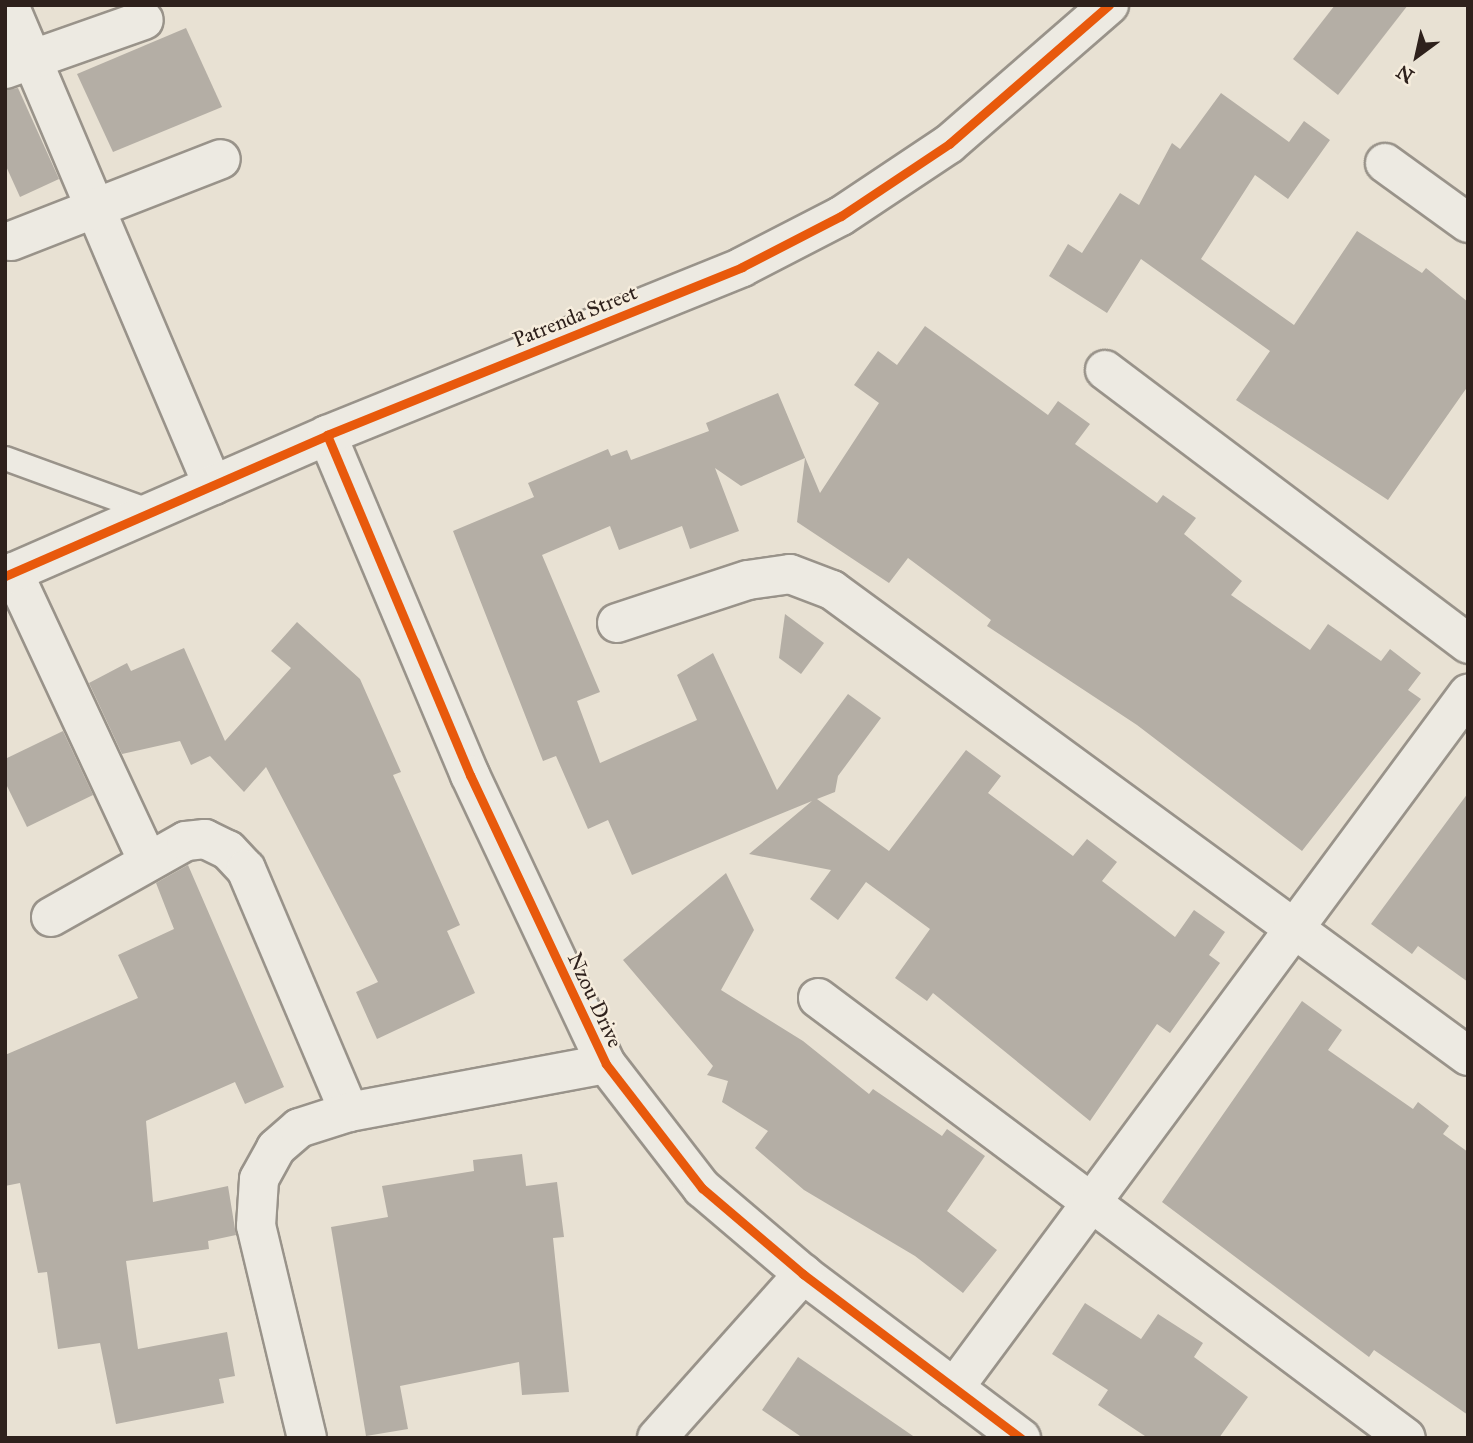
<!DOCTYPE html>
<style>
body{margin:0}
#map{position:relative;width:1473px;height:1443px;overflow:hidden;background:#e8e1d3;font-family:"IM FELL Great Primer",serif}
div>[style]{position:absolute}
.building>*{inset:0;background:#b4aea5}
.roads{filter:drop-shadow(2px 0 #99938a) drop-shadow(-2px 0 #99938a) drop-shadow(0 2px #99938a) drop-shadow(0 -2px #99938a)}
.lane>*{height:23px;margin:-11.5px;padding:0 11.5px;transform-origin:11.5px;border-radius:11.5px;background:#edeae2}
.street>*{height:38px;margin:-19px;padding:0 19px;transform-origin:19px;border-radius:19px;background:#edeae2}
.secondary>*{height:38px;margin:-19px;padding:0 19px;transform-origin:19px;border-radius:19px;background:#edeae2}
.cycleway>*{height:9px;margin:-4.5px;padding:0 4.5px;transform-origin:4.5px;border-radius:4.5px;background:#e8590c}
span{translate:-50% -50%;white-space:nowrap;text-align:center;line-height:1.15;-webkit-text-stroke:5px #f6eddd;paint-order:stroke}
.street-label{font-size:21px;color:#2e211c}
.frame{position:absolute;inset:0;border:7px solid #2e211c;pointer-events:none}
.north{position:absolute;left:1382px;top:21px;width:70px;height:70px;-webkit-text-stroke:5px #f6eddd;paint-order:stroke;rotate:213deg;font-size:19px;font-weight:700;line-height:28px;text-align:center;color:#2e211c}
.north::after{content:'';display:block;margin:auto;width:24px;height:32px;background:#2e211c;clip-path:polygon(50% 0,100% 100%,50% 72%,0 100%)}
</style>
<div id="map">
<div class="building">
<div style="clip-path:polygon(1335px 5px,1408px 5px,1338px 95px,1293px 59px)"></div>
<div style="clip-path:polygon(186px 28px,222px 107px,113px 152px,77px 74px)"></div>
<div style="clip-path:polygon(18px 88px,59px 179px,20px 197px,5px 164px,5px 90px)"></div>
<div style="clip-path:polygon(1221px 93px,1289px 142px,1304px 121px,1330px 140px,1288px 199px,1255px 175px,1201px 259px,1294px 325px,1357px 231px,1422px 273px,1426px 268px,1468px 302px,1468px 386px,1388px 500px,1236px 400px,1270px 351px,1141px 259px,1107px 313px,1049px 276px,1068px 244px,1082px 253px,1120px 193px,1139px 205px,1172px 143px,1180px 149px)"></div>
<div style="clip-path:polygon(925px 326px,1048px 415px,1058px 401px,1090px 424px,1075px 444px,1157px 503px,1163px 495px,1196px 518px,1184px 534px,1242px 581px,1231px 595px,1310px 650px,1328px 624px,1381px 661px,1390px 649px,1421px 673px,1408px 690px,1421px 699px,1302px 851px,1137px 725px,987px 626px,991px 620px,908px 558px,889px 583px,797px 522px,805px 458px,741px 486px,715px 468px,739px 531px,690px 549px,682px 526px,619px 550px,610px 526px,542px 555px,600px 692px,577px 701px,600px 763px,697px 720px,677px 675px,713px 653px,777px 790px,848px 694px,881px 718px,838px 776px,835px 792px,817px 799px,889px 851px,966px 750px,1001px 776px,988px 793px,1073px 856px,1087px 839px,1117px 862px,1102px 881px,1175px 937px,1194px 910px,1225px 932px,1209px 955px,1220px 963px,1170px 1033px,1157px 1024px,1090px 1121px,933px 993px,927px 1001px,895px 978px,930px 929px,866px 882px,838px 920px,810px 899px,831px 870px,749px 854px,812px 801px,632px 875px,608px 820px,588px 829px,556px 756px,543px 761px,453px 531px,534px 497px,528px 483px,608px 449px,611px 456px,627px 450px,631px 460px,709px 431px,706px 423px,778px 393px,820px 493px,879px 403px,854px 385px,878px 351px,897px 365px)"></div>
<div style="clip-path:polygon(785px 614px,824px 643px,801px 674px,779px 658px)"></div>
<div style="clip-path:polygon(297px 622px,360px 679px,401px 772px,393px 775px,460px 925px,447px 931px,475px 993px,377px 1039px,356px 992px,378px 982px,266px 767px,244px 792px,210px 756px,191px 765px,180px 741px,122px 754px,89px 683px,127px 663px,131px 671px,184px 648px,225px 741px,291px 668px,271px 651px)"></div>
<div style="clip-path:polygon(63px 731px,93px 795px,27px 827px,5px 782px,5px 759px)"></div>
<div style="clip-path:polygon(1468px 793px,1468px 982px,1418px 946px,1412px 954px,1371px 924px)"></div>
<div style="clip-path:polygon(188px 865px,284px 1087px,245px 1104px,235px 1082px,146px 1121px,153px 1202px,228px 1186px,236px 1235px,208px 1241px,209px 1249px,126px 1261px,138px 1349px,227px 1332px,235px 1376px,219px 1379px,224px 1403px,116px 1424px,100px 1343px,58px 1349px,47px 1272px,38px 1273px,20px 1183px,5px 1186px,5px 1055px,138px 998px,118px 955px,174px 929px,156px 883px)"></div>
<div style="clip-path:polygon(726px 873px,754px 930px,721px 990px,803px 1041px,869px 1094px,873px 1089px,942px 1136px,947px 1129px,985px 1156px,947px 1211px,997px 1250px,963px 1293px,915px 1256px,804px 1190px,755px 1148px,768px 1131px,722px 1102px,728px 1081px,707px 1075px,713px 1066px,623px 960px)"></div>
<div style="clip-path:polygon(1302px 1001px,1342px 1030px,1328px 1050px,1413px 1109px,1418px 1102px,1449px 1126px,1443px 1134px,1468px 1152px,1468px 1415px,1374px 1350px,1369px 1357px,1162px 1202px)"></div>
<div style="clip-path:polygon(522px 1154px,526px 1186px,557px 1182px,564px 1237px,553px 1238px,569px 1392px,522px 1395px,519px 1362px,400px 1386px,408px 1429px,366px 1436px,331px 1227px,388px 1217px,382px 1186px,474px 1171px,473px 1160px)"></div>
<div style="clip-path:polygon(1085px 1303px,1141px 1339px,1158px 1314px,1203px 1343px,1194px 1357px,1248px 1397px,1219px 1438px,1148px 1438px,1098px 1405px,1108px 1390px,1052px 1354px)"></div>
<div style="clip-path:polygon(798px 1357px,916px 1438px,803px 1438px,762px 1410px)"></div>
</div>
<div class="roads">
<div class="lane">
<div style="left:5px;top:458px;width:158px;rotate:20deg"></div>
</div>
<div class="street">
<div style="left:9px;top:5px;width:522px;rotate:67.02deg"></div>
<div style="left:5px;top:69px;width:147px;rotate:-19.4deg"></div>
<div style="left:1385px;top:163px;width:102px;rotate:35.9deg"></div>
<div style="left:11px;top:241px;width:225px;rotate:-21.3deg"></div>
<div style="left:1105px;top:370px;width:455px;rotate:37deg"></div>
<div style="left:327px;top:435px;width:369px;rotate:67.2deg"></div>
<div style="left:470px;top:775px;width:319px;rotate:64.8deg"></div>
<div style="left:606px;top:1064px;width:157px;rotate:52.3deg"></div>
<div style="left:702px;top:1188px;width:133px;rotate:40.4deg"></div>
<div style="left:803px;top:1274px;width:273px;rotate:37deg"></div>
<div style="left:13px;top:572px;width:317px;rotate:65deg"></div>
<div style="left:617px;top:623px;width:138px;rotate:-18.2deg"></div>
<div style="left:748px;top:580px;width:42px;rotate:-8.1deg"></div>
<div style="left:790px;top:574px;width:45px;rotate:20.9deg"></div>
<div style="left:832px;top:590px;width:788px;rotate:36.23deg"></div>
<div style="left:51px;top:917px;width:155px;rotate:-29.4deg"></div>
<div style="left:186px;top:841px;width:19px;rotate:-6deg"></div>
<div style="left:205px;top:839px;width:25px;rotate:26deg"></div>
<div style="left:228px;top:850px;width:26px;rotate:47deg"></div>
<div style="left:246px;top:869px;width:264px;rotate:67deg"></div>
<div style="left:818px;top:998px;width:734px;rotate:36.81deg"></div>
<div style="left:954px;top:1388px;width:864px;rotate:-53.48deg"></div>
<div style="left:307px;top:1438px;width:218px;rotate:-103.5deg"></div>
<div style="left:256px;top:1226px;width:47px;rotate:-86.3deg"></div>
<div style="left:259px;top:1179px;width:35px;rotate:-61deg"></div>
<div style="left:276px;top:1148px;width:30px;rotate:-41deg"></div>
<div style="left:299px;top:1128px;width:52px;rotate:-17.7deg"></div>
<div style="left:349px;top:1112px;width:261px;rotate:-10.6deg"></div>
<div style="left:657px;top:1438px;width:220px;rotate:-48.3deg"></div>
</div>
<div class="secondary">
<div style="left:5px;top:576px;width:352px;rotate:-23.6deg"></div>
<div style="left:327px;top:435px;width:448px;rotate:-22deg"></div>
<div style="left:742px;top:267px;width:111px;rotate:-27.3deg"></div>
<div style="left:841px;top:216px;width:130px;rotate:-33.7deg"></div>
<div style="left:949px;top:144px;width:212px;rotate:-41deg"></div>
</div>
</div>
<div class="cycleway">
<div style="left:327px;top:435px;width:369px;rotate:67.2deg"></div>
<div style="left:470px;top:775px;width:319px;rotate:64.8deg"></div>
<div style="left:606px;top:1064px;width:157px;rotate:52.3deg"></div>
<div style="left:702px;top:1188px;width:133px;rotate:40.4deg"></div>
<div style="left:803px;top:1274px;width:273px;rotate:37deg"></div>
<div style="left:5px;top:576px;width:352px;rotate:-23.6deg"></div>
<div style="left:327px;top:435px;width:448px;rotate:-22deg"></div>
<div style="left:742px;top:267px;width:111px;rotate:-27.3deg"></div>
<div style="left:841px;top:216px;width:130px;rotate:-33.7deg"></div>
<div style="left:949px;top:144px;width:212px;rotate:-41deg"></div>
</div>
<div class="street-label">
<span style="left:575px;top:316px;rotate:-22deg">Patrenda Street</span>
<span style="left:595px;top:1000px;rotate:65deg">Nzou Drive</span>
</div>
<div class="frame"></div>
<div class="north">N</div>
</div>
